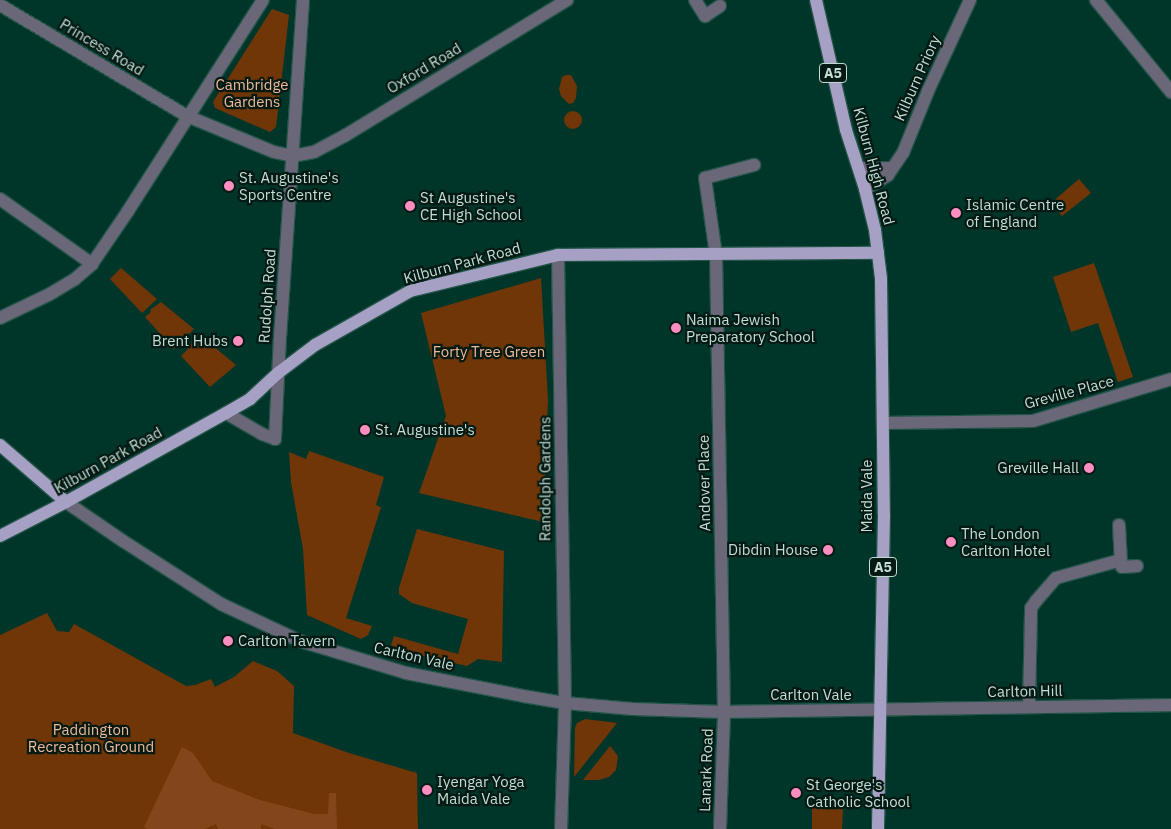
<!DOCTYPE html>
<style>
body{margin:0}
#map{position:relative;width:1171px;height:829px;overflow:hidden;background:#00362a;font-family:"IBM Plex Sans",sans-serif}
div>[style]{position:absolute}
.green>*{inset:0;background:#703607}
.round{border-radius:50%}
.forest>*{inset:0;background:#83461a}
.roads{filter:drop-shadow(1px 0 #235449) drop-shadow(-1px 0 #235449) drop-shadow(0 1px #235449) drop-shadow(0 -1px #235449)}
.minor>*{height:12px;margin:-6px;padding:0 6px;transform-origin:6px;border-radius:6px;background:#6a6778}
.major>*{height:12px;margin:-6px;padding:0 6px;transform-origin:6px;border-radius:6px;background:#a6a1c4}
.dots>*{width:14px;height:14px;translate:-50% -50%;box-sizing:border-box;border:2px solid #051a14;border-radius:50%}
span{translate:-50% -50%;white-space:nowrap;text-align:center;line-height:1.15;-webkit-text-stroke:4.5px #051a14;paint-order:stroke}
.shield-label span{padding:1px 4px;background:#051a14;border:1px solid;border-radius:4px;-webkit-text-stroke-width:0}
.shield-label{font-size:14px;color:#c4ded5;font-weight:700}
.street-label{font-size:15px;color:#c4ded5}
.park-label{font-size:15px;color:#f1b998}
.poi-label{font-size:15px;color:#c4ded5}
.left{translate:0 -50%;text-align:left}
.right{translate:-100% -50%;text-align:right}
</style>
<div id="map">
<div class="green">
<div style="clip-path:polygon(272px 9px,289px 15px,276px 127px,270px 132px,215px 108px,213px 102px)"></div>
<div style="clip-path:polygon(566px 75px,571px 75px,577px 86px,576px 98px,573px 103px,569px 104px,561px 96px,559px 89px,562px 77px)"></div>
<div class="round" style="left:564px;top:111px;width:18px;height:18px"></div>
<div style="clip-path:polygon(1079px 179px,1091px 193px,1062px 216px,1051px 203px)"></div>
<div style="clip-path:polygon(1094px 263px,1133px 377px,1118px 382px,1098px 323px,1071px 332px,1053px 277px)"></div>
<div style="clip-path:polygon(121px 268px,157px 299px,142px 313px,110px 279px)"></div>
<div style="clip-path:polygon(541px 278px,548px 400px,543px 522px,419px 493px,446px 416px,421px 313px)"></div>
<div style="clip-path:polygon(161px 302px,194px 329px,186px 337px,188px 338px,174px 349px,145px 317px,151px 312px,150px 310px)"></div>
<div style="clip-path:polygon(201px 336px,236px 365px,210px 387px,181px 356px,188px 349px,187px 347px)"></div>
<div style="clip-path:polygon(309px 451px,384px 477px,376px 505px,381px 507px,346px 618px,372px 626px,368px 635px,361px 639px,307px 615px,303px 549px,291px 482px,289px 452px,306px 459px)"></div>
<div style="clip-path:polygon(417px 529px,504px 551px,502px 662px,478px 659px,467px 666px,402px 651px,391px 645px,394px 636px,458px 654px,468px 619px,412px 603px,399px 594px,399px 588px)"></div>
<div style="clip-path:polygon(47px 613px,57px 631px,69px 632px,74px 624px,186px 686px,195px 685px,211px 679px,215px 687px,234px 677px,253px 661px,277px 671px,294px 686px,293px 733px,349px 753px,417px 773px,418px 829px,0 829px,0 635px)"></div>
<div style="clip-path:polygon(585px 719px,617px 723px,574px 777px,575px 728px,577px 723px)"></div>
<div style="clip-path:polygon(610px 746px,618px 756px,616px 770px,609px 777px,599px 780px,583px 780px)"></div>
<div style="clip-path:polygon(812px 807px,843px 808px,842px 829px,812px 829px)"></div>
</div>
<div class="forest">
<div style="clip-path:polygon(182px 747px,193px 753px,212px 781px,260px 800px,314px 814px,328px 814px,329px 793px,336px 793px,337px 829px,275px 829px,261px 824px,261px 829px,218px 829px,216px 824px,204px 829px,148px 829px,144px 827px)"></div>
</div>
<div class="roads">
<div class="minor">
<div style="left:695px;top:0;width:19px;rotate:58deg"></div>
<div style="left:705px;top:16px;width:18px;rotate:-34deg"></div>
<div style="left:1096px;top:0;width:119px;rotate:50.8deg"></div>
<div style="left:0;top:5px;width:217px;rotate:30.7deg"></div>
<div style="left:187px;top:116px;width:94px;rotate:22.5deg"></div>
<div style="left:274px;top:152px;width:19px;rotate:12deg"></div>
<div style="left:293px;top:156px;width:21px;rotate:-11deg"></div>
<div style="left:314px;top:152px;width:36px;rotate:-28deg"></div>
<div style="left:346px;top:135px;width:259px;rotate:-31.4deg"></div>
<div style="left:860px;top:168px;width:32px"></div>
<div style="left:865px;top:189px;width:27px;rotate:-31deg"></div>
<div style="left:888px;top:175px;width:27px;rotate:-56deg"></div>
<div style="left:903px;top:153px;width:67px;rotate:-68deg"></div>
<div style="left:928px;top:91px;width:100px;rotate:-65.2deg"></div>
<div style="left:0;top:199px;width:113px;rotate:35.2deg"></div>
<div style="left:558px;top:255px;width:448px;rotate:89.1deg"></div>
<div style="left:565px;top:703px;width:126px;rotate:91.8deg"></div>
<div style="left:0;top:318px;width:55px;rotate:-25.6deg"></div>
<div style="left:50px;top:294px;width:29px;rotate:-31deg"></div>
<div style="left:75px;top:279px;width:23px;rotate:-41deg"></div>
<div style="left:92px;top:264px;width:64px;rotate:-55.8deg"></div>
<div style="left:128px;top:211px;width:250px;rotate:-57.4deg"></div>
<div style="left:226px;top:413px;width:42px;rotate:30.3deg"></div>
<div style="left:262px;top:434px;width:14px;rotate:21deg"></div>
<div style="left:275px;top:439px;width:101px;rotate:-87.2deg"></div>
<div style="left:280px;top:338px;width:339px;rotate:-86.1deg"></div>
<div style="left:883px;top:423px;width:150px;rotate:-0.8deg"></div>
<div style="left:1033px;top:421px;width:144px;rotate:-16.9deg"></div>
<div style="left:66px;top:502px;width:69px;rotate:34.4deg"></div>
<div style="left:123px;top:541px;width:117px;rotate:32.7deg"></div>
<div style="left:221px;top:604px;width:87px;rotate:25.1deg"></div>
<div style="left:300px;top:641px;width:111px;rotate:16.8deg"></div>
<div style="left:406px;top:673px;width:119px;rotate:11.1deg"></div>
<div style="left:523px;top:696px;width:43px;rotate:9.5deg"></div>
<div style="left:565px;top:703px;width:68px;rotate:5deg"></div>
<div style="left:633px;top:709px;width:91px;rotate:1.9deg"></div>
<div style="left:724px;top:712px;width:447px;rotate:-0.9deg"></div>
<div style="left:1119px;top:525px;width:35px;rotate:87deg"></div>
<div style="left:1029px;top:707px;width:99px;rotate:-88.8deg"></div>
<div style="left:1031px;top:608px;width:9px;rotate:-54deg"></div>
<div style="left:1036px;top:601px;width:30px;rotate:-49deg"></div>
<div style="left:1056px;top:578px;width:67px;rotate:-15.5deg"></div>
<div style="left:1121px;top:560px;width:7px;rotate:82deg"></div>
<div style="left:1122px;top:567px;width:15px;rotate:-4deg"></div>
<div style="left:720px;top:829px;width:117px;rotate:-88deg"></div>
<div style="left:724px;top:712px;width:457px;rotate:-91deg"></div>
<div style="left:716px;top:255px;width:78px;rotate:-98.1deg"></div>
<div style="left:705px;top:178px;width:51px;rotate:-14.9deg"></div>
</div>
<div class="major">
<div style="left:816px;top:0;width:133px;rotate:77deg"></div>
<div style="left:846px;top:130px;width:62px;rotate:72.1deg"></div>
<div style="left:865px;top:189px;width:42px;rotate:76.3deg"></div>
<div style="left:875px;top:230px;width:48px;rotate:82.9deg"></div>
<div style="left:881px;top:278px;width:237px;rotate:89.3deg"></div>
<div style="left:884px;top:515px;width:314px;rotate:91.1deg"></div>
<div style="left:0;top:445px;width:87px;rotate:40.8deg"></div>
<div style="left:0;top:536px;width:74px;rotate:-27.3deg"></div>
<div style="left:66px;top:502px;width:183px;rotate:-29.1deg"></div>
<div style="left:226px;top:413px;width:28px;rotate:-30deg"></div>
<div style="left:250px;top:399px;width:38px;rotate:-43deg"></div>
<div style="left:278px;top:373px;width:46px;rotate:-37.1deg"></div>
<div style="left:315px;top:345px;width:109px;rotate:-29.6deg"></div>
<div style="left:410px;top:291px;width:152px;rotate:-13.7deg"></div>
<div style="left:558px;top:255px;width:320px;rotate:-0.4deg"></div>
</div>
</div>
<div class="dots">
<div style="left:229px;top:186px;background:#fd8ec0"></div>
<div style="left:410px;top:206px;background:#fd8ec0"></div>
<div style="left:956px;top:213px;background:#fd8ec0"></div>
<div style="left:676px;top:328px;background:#fd8ec0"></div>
<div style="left:238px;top:341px;background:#fd8ec0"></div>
<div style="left:365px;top:430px;background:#fd8ec0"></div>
<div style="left:1089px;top:468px;background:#fd8ec0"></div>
<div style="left:951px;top:542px;background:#fd8ec0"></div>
<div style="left:828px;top:550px;background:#fd8ec0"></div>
<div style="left:228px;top:641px;background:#fd8ec0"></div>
<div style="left:427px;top:790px;background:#fd8ec0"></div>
<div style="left:796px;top:793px;background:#fd8ec0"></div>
</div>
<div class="shield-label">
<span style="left:833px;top:73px">A5</span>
<span style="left:883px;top:567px">A5</span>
</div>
<div class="street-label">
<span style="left:102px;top:47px;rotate:31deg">Princess Road</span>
<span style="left:424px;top:68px;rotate:-31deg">Oxford Road</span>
<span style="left:917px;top:78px;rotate:-66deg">Kilburn Priory</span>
<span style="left:874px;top:166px;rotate:75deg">Kilburn High Road</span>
<span style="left:462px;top:263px;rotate:-15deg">Kilburn Park Road</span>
<span style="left:267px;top:296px;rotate:-86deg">Rudolph Road</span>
<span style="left:1069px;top:392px;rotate:-15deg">Greville Place</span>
<span style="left:108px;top:460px;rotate:-29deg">Kilburn Park Road</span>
<span style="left:545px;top:479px;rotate:-90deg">Randolph Gardens</span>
<span style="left:704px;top:483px;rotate:-91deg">Andover Place</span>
<span style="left:867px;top:496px;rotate:-90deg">Maida Vale</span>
<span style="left:414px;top:656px;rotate:13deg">Carlton Vale</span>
<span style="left:1025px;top:691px;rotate:-1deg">Carlton Hill</span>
<span style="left:811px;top:695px">Carlton Vale</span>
<span style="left:706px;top:770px;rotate:-88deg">Lanark Road</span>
</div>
<div class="park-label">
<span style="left:252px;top:93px">Cambridge<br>Gardens</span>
<span style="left:489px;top:352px">Forty Tree Green</span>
<span style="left:91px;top:738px">Paddington<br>Recreation Ground</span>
</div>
<div class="poi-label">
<span class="left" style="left:239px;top:186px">St. Augustine's<br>Sports Centre</span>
<span class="left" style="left:420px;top:206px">St Augustine's<br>CE High School</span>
<span class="left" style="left:966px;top:213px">Islamic Centre<br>of England</span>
<span class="left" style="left:686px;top:328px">Naima Jewish<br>Preparatory School</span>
<span class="right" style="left:228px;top:341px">Brent Hubs</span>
<span class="left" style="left:375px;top:430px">St. Augustine's</span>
<span class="right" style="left:1079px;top:468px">Greville Hall</span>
<span class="left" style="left:961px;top:542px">The London<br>Carlton Hotel</span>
<span class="right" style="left:818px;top:550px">Dibdin House</span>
<span class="left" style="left:238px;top:641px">Carlton Tavern</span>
<span class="left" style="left:437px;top:790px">Iyengar Yoga<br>Maida Vale</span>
<span class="left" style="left:806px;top:793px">St George's<br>Catholic School</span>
</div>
</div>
